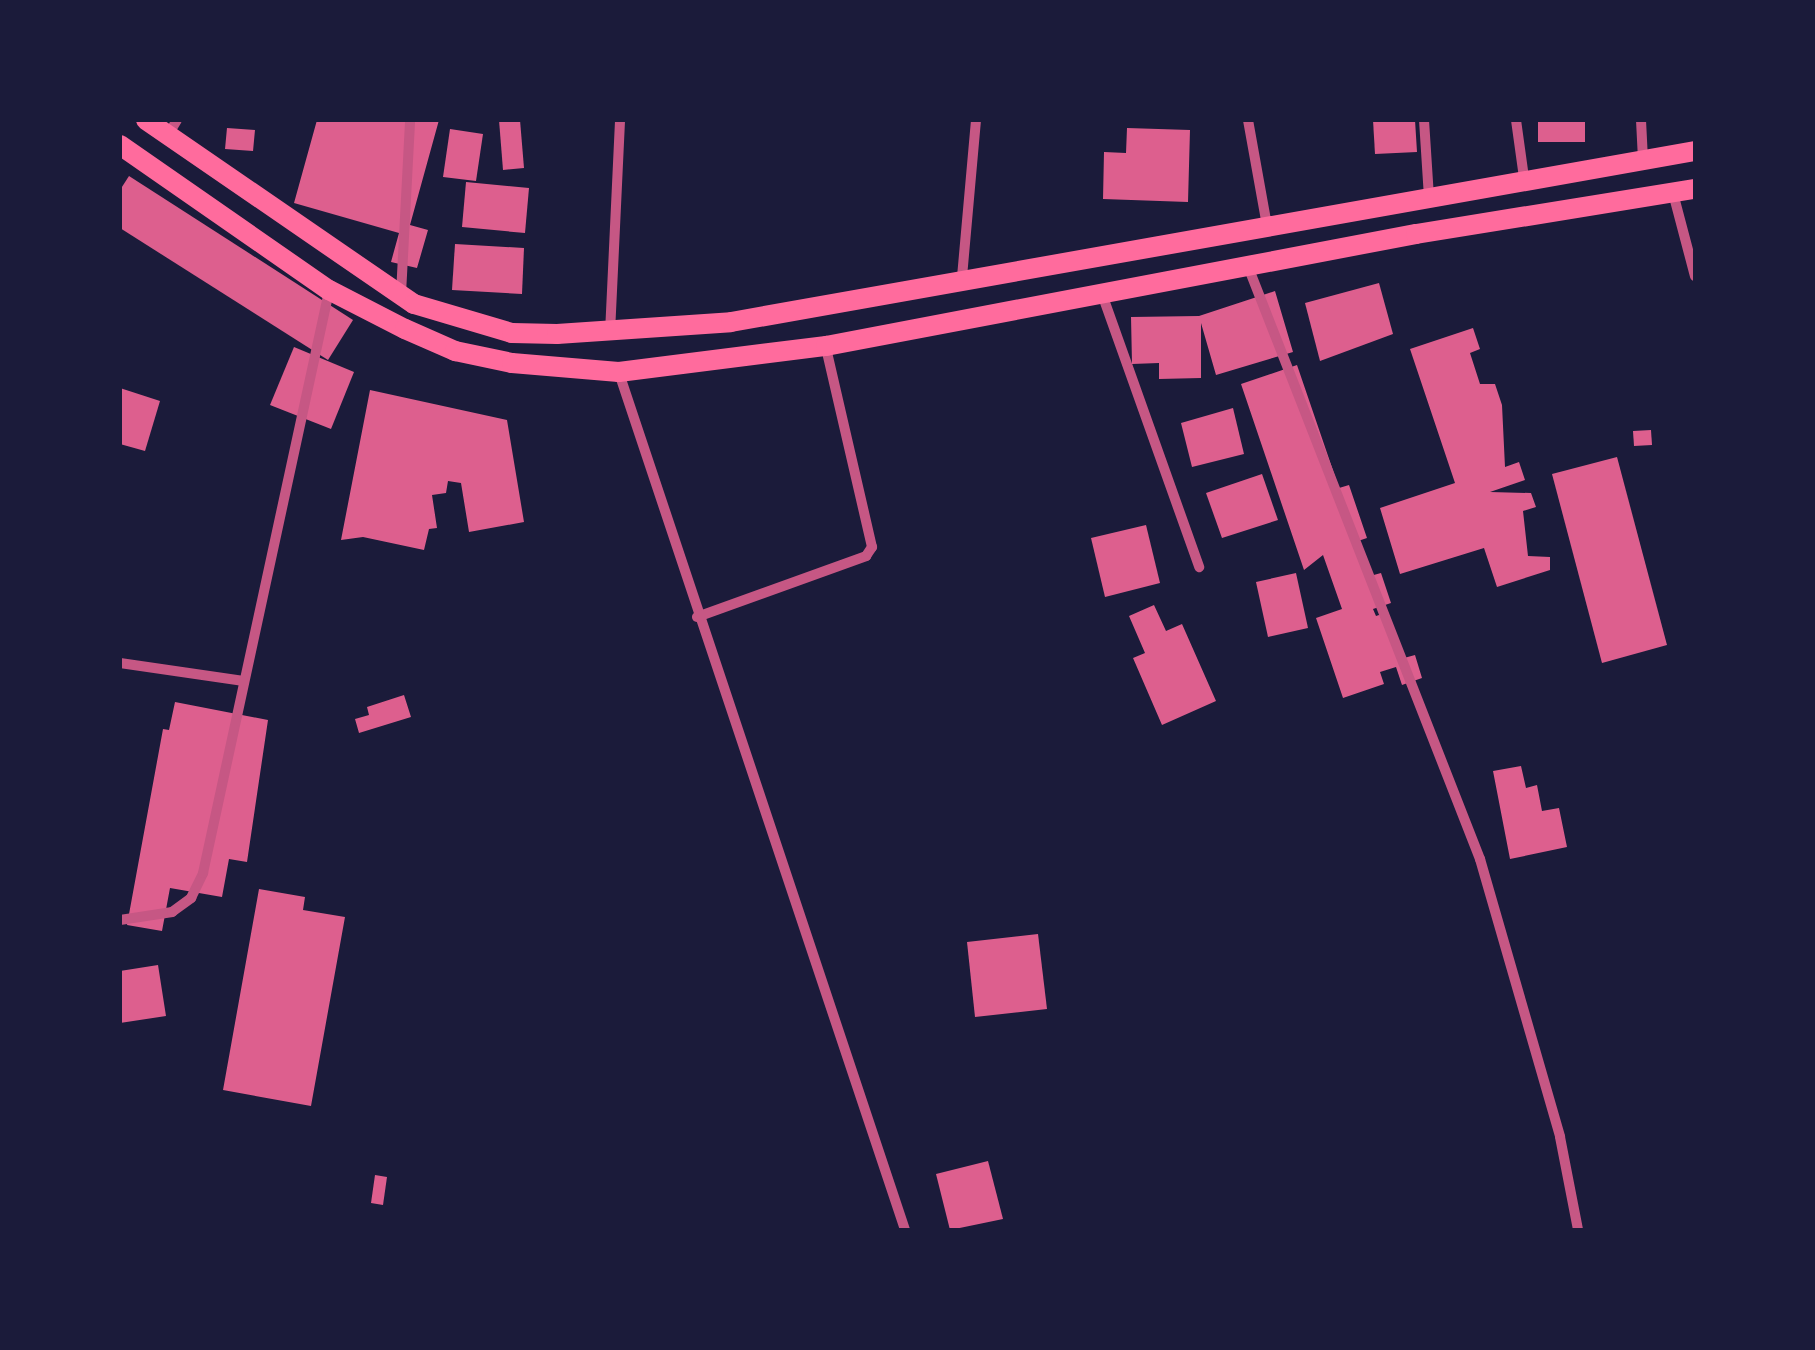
<!DOCTYPE html>
<style>
body{margin:0}
#map{position:relative;width:1815px;height:1350px;overflow:hidden;background:#1b1b3a;font-family:Arial,sans-serif}
div>[style]{position:absolute}
.building>*{inset:0;background:#dd5f8e}
.minor>*{height:10px;margin:-5px;padding:0 5px;transform-origin:5px;border-radius:5px;background:#c65784}
.primary>*{height:20px;margin:-10px;padding:0 10px;transform-origin:10px;border-radius:10px;background:#ff6b9d}
span{translate:-50% -50%;white-space:nowrap;text-align:center;line-height:1.15;-webkit-text-stroke:8px #1b1b3a;paint-order:stroke}
.frame{position:absolute;inset:0;border:122px solid #1b1b3a;pointer-events:none}
</style>
<div id="map">
<div class="building">
<div style="clip-path:polygon(317px 120px,439px 120px,410px 225px,428px 230px,417px 268px,391px 262px,399px 233px,294px 203px)"></div>
<div style="clip-path:polygon(499px 120px,520px 120px,524px 168px,503px 170px)"></div>
<div style="clip-path:polygon(1373px 120px,1415px 120px,1417px 152px,1375px 154px)"></div>
<div style="clip-path:polygon(1538px 120px,1585px 120px,1585px 142px,1538px 142px)"></div>
<div style="clip-path:polygon(227px 128px,255px 130px,253px 151px,225px 149px)"></div>
<div style="clip-path:polygon(1127px 128px,1190px 130px,1188px 202px,1103px 199px,1104px 152px,1126px 153px)"></div>
<div style="clip-path:polygon(450px 129px,483px 134px,476px 181px,443px 177px)"></div>
<div style="clip-path:polygon(129px 176px,353px 320px,328px 360px,120px 228px,120px 190px)"></div>
<div style="clip-path:polygon(466px 182px,529px 188px,525px 233px,462px 227px)"></div>
<div style="clip-path:polygon(455px 244px,524px 248px,522px 294px,452px 290px)"></div>
<div style="clip-path:polygon(1379px 283px,1393px 334px,1320px 361px,1305px 303px)"></div>
<div style="clip-path:polygon(1275px 291px,1293px 352px,1216px 375px,1201px 323px,1201px 378px,1159px 379px,1159px 363px,1132px 364px,1131px 317px,1199px 316px)"></div>
<div style="clip-path:polygon(1473px 328px,1480px 349px,1470px 353px,1480px 384px,1495px 384px,1502px 405px,1505px 467px,1519px 462px,1525px 480px,1490px 492px,1531px 493px,1536px 507px,1523px 511px,1528px 556px,1550px 557px,1550px 570px,1497px 587px,1484px 548px,1400px 574px,1380px 508px,1455px 483px,1410px 349px)"></div>
<div style="clip-path:polygon(294px 347px,354px 372px,331px 429px,270px 405px)"></div>
<div style="clip-path:polygon(1297px 365px,1339px 488px,1349px 485px,1367px 538px,1358px 541px,1370px 576px,1381px 573px,1391px 603px,1373px 609px,1376px 616px,1388px 612px,1404px 658px,1415px 655px,1422px 678px,1402px 685px,1396px 667px,1380px 672px,1384px 684px,1343px 698px,1316px 618px,1342px 609px,1323px 555px,1304px 570px,1241px 384px)"></div>
<div style="clip-path:polygon(120px 388px,160px 401px,145px 451px,120px 444px)"></div>
<div style="clip-path:polygon(370px 390px,507px 420px,524px 522px,469px 532px,461px 483px,448px 481px,446px 493px,432px 495px,437px 528px,429px 529px,424px 550px,363px 537px,341px 540px)"></div>
<div style="clip-path:polygon(1233px 408px,1244px 454px,1192px 467px,1181px 423px)"></div>
<div style="clip-path:polygon(1651px 430px,1652px 445px,1634px 446px,1633px 431px)"></div>
<div style="clip-path:polygon(1617px 457px,1667px 645px,1602px 663px,1552px 474px)"></div>
<div style="clip-path:polygon(1262px 474px,1278px 520px,1222px 538px,1206px 493px)"></div>
<div style="clip-path:polygon(1146px 525px,1160px 583px,1105px 597px,1091px 538px)"></div>
<div style="clip-path:polygon(1296px 573px,1308px 628px,1268px 637px,1256px 582px)"></div>
<div style="clip-path:polygon(1154px 605px,1166px 631px,1182px 624px,1216px 701px,1162px 725px,1133px 658px,1145px 653px,1129px 616px)"></div>
<div style="clip-path:polygon(404px 695px,411px 717px,359px 733px,355px 719px,369px 715px,367px 707px)"></div>
<div style="clip-path:polygon(175px 702px,268px 720px,247px 862px,229px 859px,222px 897px,170px 888px,162px 931px,127px 925px,163px 729px,169px 730px)"></div>
<div style="clip-path:polygon(1521px 766px,1526px 788px,1537px 785px,1542px 811px,1559px 808px,1567px 847px,1510px 859px,1493px 771px)"></div>
<div style="clip-path:polygon(259px 889px,305px 897px,303px 910px,345px 917px,311px 1106px,223px 1090px)"></div>
<div style="clip-path:polygon(1038px 934px,1047px 1009px,975px 1017px,967px 942px)"></div>
<div style="clip-path:polygon(158px 965px,166px 1016px,120px 1023px,120px 971px)"></div>
<div style="clip-path:polygon(988px 1161px,1003px 1219px,950px 1230px,936px 1174px)"></div>
<div style="clip-path:polygon(375px 1175px,387px 1177px,383px 1205px,371px 1203px)"></div>
</div>
<div class="minor">
<div style="left:1248px;top:120px;width:108px;rotate:79.8deg"></div>
<div style="left:1424px;top:120px;width:77px;rotate:86.3deg"></div>
<div style="left:1516px;top:120px;width:59px;rotate:82.1deg"></div>
<div style="left:1641px;top:120px;width:40px;rotate:87.1deg"></div>
<div style="left:168px;top:135px;width:17px;rotate:-59deg"></div>
<div style="left:1673px;top:193px;width:86px;rotate:75.2deg"></div>
<div style="left:1249px;top:269px;width:634px;rotate:68.62deg"></div>
<div style="left:1480px;top:859px;width:289px;rotate:73.9deg"></div>
<div style="left:1560px;top:1137px;width:95px;rotate:79deg"></div>
<div style="left:962px;top:277px;width:158px;rotate:-84.9deg"></div>
<div style="left:401px;top:294px;width:174px;rotate:-87deg"></div>
<div style="left:1102px;top:294px;width:290px;rotate:70.4deg"></div>
<div style="left:610px;top:333px;width:213px;rotate:-87.3deg"></div>
<div style="left:619px;top:373px;width:903px;rotate:71.54deg"></div>
<div style="left:697px;top:617px;width:180px;rotate:-19.8deg"></div>
<div style="left:866px;top:556px;width:11px;rotate:-56deg"></div>
<div style="left:872px;top:547px;width:205px;rotate:-103deg"></div>
<div style="left:120px;top:663px;width:125px;rotate:8.3deg"></div>
<div style="left:120px;top:920px;width:53px;rotate:-8.7deg"></div>
<div style="left:172px;top:912px;width:24px;rotate:-36deg"></div>
<div style="left:191px;top:898px;width:28px;rotate:-64deg"></div>
<div style="left:203px;top:873px;width:595px;rotate:-77.78deg"></div>
</div>
<div class="primary">
<div style="left:146px;top:120px;width:325px;rotate:34.5deg"></div>
<div style="left:414px;top:304px;width:102px;rotate:16.5deg"></div>
<div style="left:512px;top:333px;width:45px;rotate:1.3deg"></div>
<div style="left:557px;top:334px;width:174px;rotate:-3.9deg"></div>
<div style="left:731px;top:322px;width:979px;rotate:-10.06deg"></div>
<div style="left:120px;top:145px;width:254px;rotate:34.8deg"></div>
<div style="left:329px;top:290px;width:85px;rotate:27.2deg"></div>
<div style="left:405px;top:329px;width:55px;rotate:23.7deg"></div>
<div style="left:455px;top:351px;width:58px;rotate:11.9deg"></div>
<div style="left:512px;top:363px;width:107px;rotate:4.8deg"></div>
<div style="left:619px;top:372px;width:209px;rotate:-7.2deg"></div>
<div style="left:826px;top:346px;width:601px;rotate:-10.75deg"></div>
<div style="left:1416px;top:234px;width:283px;rotate:-9.2deg"></div>
</div>
<div class="frame"></div>
</div>
